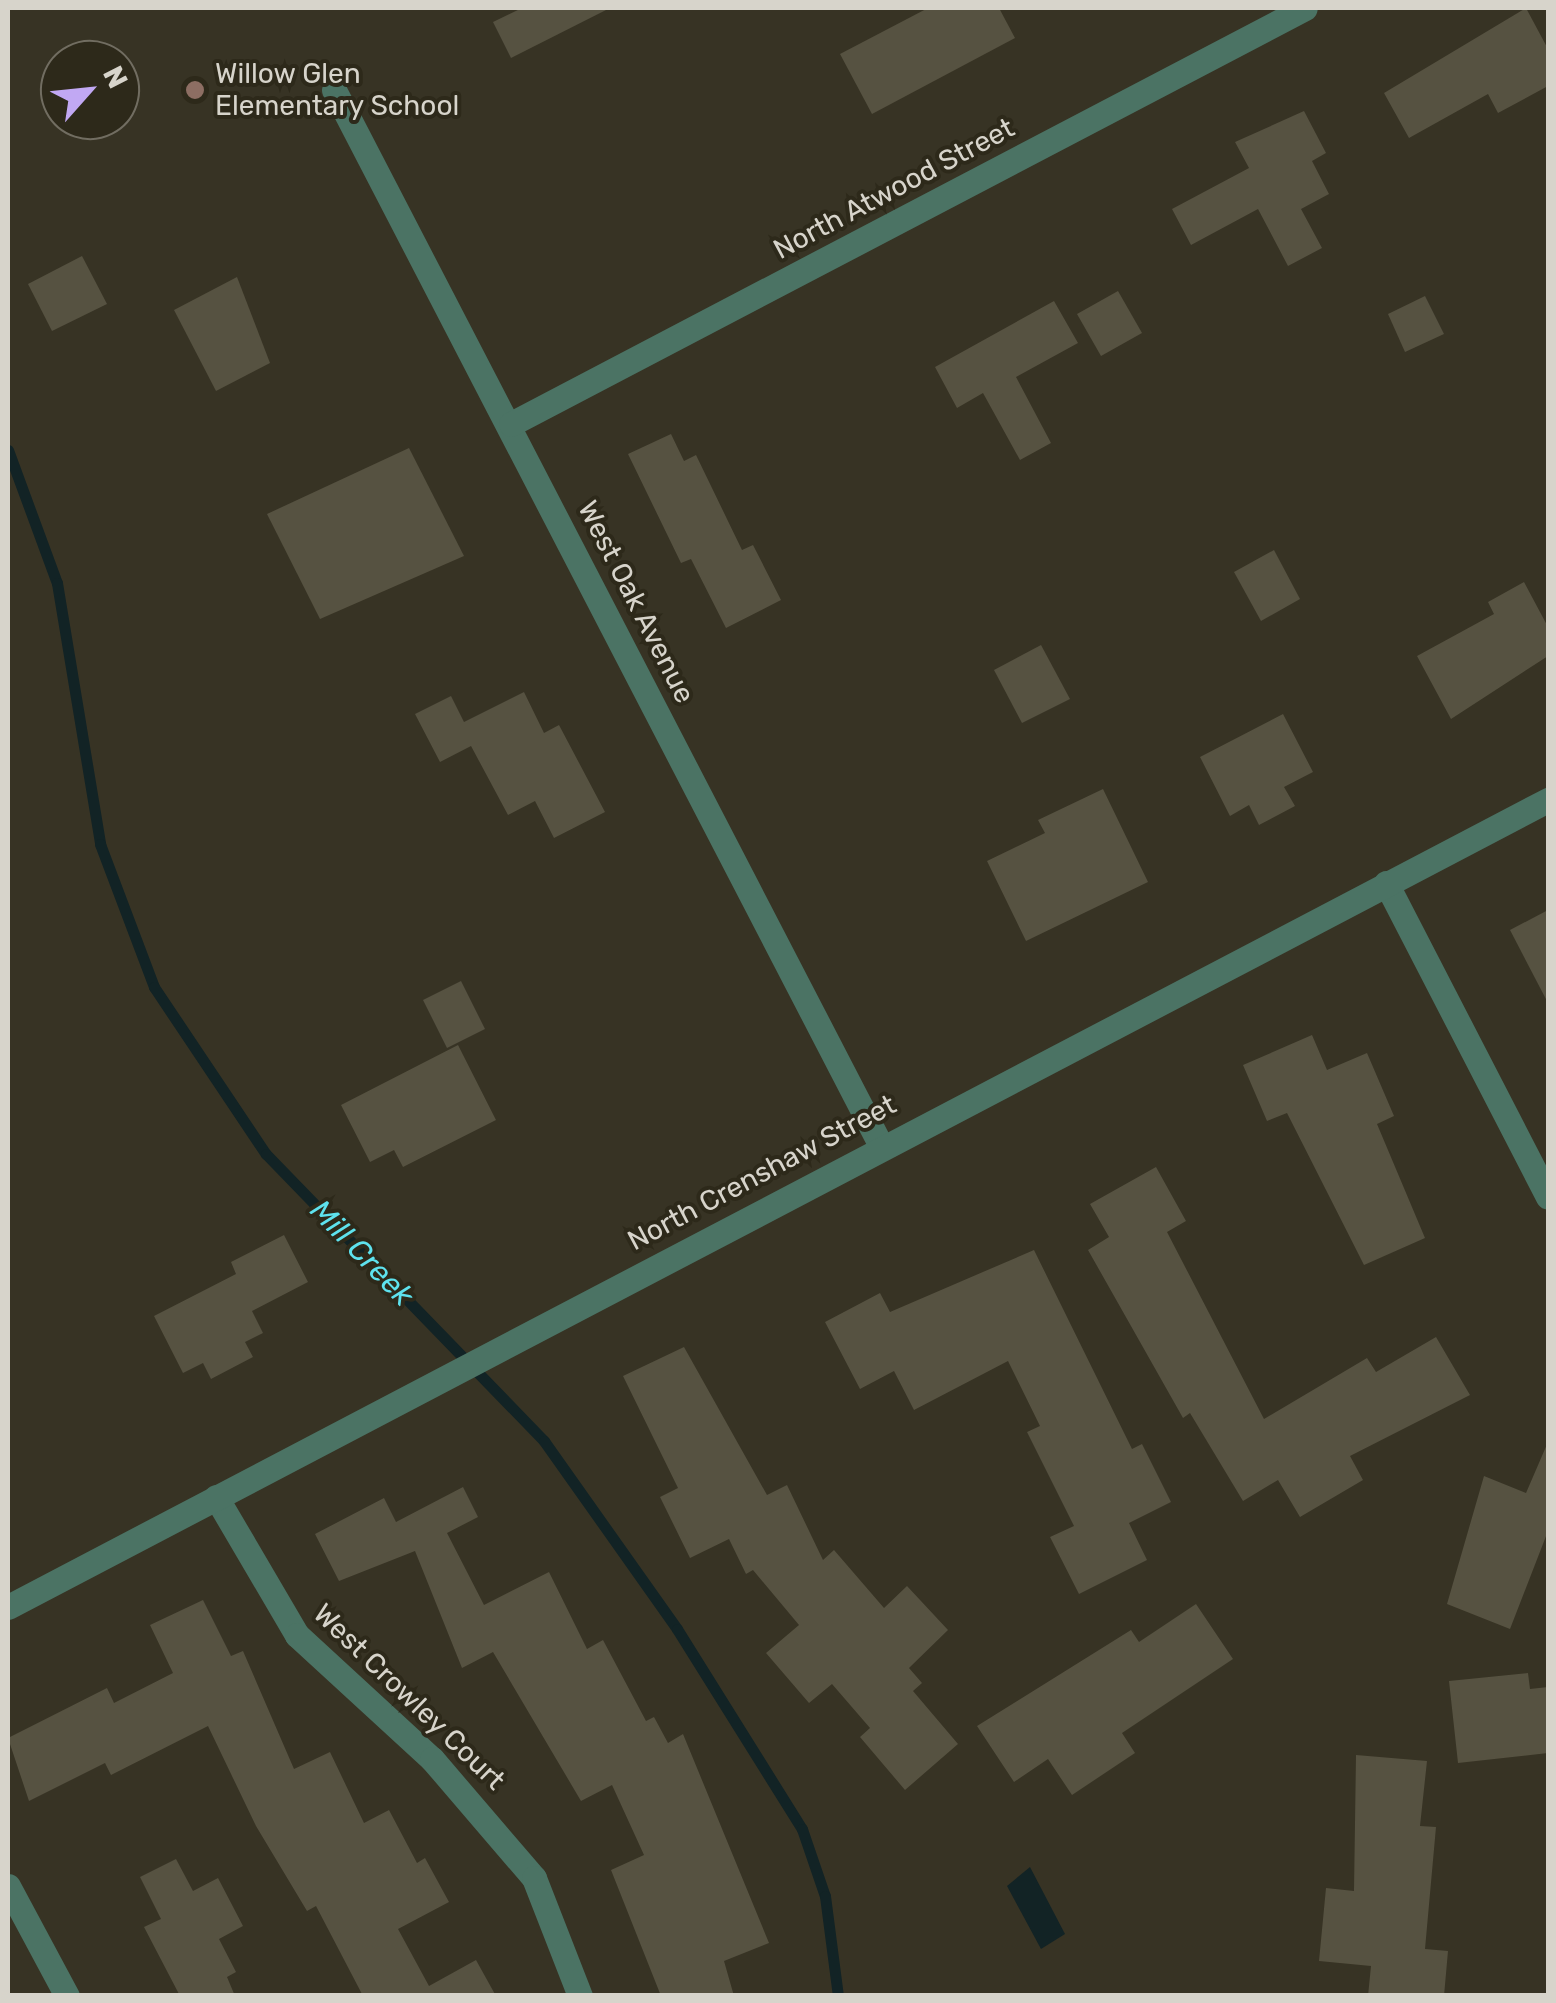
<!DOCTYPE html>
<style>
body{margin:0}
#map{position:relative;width:1556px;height:2003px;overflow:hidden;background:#373324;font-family:Rubik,sans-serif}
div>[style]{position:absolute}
.water>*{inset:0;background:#122325}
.stream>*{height:11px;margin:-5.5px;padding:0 5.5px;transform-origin:5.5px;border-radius:5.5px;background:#122325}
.building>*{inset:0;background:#565241}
.minor>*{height:25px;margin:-12.5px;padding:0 12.5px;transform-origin:12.5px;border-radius:12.5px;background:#4b7364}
.dots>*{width:28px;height:28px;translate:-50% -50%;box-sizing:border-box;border:5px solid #2d291a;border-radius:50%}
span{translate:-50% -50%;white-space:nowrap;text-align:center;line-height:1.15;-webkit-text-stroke:8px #2d291a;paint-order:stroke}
.poi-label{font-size:28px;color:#d7d4cb}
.left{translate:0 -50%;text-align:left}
.street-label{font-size:28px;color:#d7d4cb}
.water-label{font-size:30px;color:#5ee2ee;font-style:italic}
.frame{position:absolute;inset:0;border:10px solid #d7d4cb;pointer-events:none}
.north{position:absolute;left:40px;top:40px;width:100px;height:100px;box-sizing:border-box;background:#2d291a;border:2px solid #716d61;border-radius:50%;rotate:63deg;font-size:28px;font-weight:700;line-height:40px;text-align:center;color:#d7d4cb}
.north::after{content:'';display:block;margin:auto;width:35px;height:45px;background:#c1a8f3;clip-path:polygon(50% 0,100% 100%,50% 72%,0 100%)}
</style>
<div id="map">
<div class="water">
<div style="clip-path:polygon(1030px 1867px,1065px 1934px,1041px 1949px,1007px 1886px)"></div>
</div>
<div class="stream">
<div style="left:8px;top:450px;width:142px;rotate:69.8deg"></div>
<div style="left:57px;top:583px;width:265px;rotate:80.6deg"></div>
<div style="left:100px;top:844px;width:153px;rotate:69.3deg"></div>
<div style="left:154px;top:987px;width:201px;rotate:56.2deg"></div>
<div style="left:266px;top:1154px;width:400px;rotate:45.9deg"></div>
<div style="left:544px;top:1441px;width:230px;rotate:54.7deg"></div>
<div style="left:677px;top:1629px;width:236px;rotate:58deg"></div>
<div style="left:802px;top:1829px;width:71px;rotate:71.1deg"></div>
<div style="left:825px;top:1896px;width:101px;rotate:82.6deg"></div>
</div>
<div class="building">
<div style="clip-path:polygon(522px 8px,610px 8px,511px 58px,493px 22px)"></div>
<div style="clip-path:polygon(928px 8px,999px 8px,1015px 38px,872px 114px,840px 54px)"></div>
<div style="clip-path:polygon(1526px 8px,1548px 49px,1548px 86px,1498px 113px,1488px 94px,1409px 138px,1384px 93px)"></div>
<div style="clip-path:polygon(1304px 111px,1326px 153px,1312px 161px,1329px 194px,1301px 209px,1322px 248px,1288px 266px,1258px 209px,1191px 245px,1172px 209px,1249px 168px,1235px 142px)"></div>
<div style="clip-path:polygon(82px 256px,107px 304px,52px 331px,28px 284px)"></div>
<div style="clip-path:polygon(237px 277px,270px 363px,216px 391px,174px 310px)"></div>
<div style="clip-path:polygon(1118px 291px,1142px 333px,1101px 356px,1077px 314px)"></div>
<div style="clip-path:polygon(1425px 296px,1444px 334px,1405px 352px,1388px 314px)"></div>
<div style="clip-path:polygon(1054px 301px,1078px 343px,1016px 377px,1051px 443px,1020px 460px,983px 393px,957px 408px,935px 367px)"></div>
<div style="clip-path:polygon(671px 434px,684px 461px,696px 455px,742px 550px,753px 545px,781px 600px,726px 628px,691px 559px,681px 563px,628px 454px)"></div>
<div style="clip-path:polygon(409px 448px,464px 556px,320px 619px,267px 514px)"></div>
<div style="clip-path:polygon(1274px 550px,1300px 599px,1261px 621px,1234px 572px)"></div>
<div style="clip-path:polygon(1524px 582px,1548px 627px,1548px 656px,1451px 719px,1417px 656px,1494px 614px,1488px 602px)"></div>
<div style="clip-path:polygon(1041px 645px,1070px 699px,1022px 723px,994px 670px)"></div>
<div style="clip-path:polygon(524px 692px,544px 733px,559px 725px,605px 812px,554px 838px,535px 801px,508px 815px,471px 746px,440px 762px,415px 714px,451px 696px,464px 722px)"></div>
<div style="clip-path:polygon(1283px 714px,1313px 772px,1284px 787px,1295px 806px,1259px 825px,1249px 805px,1230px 816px,1200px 757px)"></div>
<div style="clip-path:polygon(1103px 789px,1148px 882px,1026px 941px,987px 861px,1045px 833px,1038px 820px)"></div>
<div style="clip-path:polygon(1548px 910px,1548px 1003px,1510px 930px)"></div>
<div style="clip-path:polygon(461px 981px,485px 1029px,447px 1048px,423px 1000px)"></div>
<div style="clip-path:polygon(1312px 1035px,1327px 1070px,1367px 1053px,1394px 1116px,1377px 1124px,1425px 1238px,1364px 1265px,1287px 1113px,1267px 1121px,1243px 1065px)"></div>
<div style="clip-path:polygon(458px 1045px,496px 1120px,403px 1167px,394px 1150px,370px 1162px,341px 1105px)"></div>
<div style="clip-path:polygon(1156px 1167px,1186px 1221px,1167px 1232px,1264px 1419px,1367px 1358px,1376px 1372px,1436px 1337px,1470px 1395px,1350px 1456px,1363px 1480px,1300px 1517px,1278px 1480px,1243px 1501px,1190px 1413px,1183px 1418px,1088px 1250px,1109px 1237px,1090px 1204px)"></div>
<div style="clip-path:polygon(284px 1235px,308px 1282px,252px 1311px,263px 1333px,245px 1342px,253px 1357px,211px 1379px,203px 1363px,183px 1373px,154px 1316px,236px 1274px,231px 1262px)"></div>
<div style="clip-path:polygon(1034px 1250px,1132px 1449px,1142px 1444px,1171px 1502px,1129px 1523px,1147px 1560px,1079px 1594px,1050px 1537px,1074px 1526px,1027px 1432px,1040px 1426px,1008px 1361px,914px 1410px,894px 1371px,860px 1389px,825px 1322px,880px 1293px,890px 1312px)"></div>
<div style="clip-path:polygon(684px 1347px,767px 1495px,787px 1485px,823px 1560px,834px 1550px,884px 1608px,907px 1586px,948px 1630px,909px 1668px,922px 1683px,913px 1691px,958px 1744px,905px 1790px,860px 1737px,870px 1728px,832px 1684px,809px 1703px,766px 1653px,799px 1625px,753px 1570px,746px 1574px,729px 1539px,690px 1558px,660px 1497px,678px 1488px,623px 1376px)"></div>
<div style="clip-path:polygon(1548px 1442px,1548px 1531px,1510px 1629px,1447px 1604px,1484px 1476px,1526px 1493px)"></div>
<div style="clip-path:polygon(463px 1487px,478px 1517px,447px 1533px,484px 1605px,549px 1572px,587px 1649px,603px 1640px,646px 1721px,654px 1717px,668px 1743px,683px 1734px,769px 1943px,724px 1961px,734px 1996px,661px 1996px,611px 1870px,644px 1855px,612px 1785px,581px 1801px,493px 1652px,462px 1668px,415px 1551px,339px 1581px,315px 1534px,384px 1498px,396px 1522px)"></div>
<div style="clip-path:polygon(203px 1600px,231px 1656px,243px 1651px,294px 1769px,330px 1752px,364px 1823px,389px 1810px,417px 1863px,425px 1858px,449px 1902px,398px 1929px,429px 1986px,476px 1960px,496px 1996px,363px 1996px,316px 1906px,307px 1911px,256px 1826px,208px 1726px,111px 1775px,105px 1763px,29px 1801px,8px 1738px,107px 1688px,114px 1703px,173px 1673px,150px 1625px)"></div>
<div style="clip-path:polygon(1196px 1604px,1233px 1659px,1122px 1733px,1135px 1753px,1072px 1795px,1048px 1759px,1014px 1782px,977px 1726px,1131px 1630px,1139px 1642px)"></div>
<div style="clip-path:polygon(1528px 1673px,1530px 1689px,1548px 1687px,1548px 1753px,1458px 1763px,1449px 1681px)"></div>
<div style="clip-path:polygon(1356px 1755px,1427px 1761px,1420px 1826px,1436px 1827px,1425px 1949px,1448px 1951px,1444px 1996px,1368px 1996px,1371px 1966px,1319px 1961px,1326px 1888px,1354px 1891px)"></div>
<div style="clip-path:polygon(176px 1859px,193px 1891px,218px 1878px,243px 1926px,219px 1939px,236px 1972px,227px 1977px,235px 1996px,180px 1996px,144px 1927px,161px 1919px,140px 1877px)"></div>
</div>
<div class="minor">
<div style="left:334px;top:90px;width:1185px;rotate:62.61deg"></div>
<div style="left:511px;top:424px;width:896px;rotate:-27.65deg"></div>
<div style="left:1386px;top:883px;width:353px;rotate:62.7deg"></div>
<div style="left:216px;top:1497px;width:160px;rotate:59.6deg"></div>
<div style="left:297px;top:1635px;width:183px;rotate:42.6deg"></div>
<div style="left:432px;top:1759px;width:157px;rotate:49.4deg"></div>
<div style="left:534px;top:1878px;width:127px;rotate:68.7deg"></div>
<div style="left:8px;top:1607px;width:1739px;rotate:-27.66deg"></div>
<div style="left:8px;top:1886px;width:125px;rotate:61.8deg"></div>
</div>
<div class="dots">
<div style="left:195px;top:90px;background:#8d6e63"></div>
</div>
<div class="poi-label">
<span class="left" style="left:215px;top:90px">Willow Glen<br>Elementary School</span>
</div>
<div class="street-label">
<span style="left:894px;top:189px;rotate:-28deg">North Atwood Street</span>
<span style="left:636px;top:602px;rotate:63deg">West Oak Avenue</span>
<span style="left:762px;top:1173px;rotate:-28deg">North Crenshaw Street</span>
<span style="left:409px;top:1697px;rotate:44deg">West Crowley Court</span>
</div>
<div class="water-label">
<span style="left:362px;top:1253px;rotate:46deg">Mill Creek</span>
</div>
<div class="frame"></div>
<div class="north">N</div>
</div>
